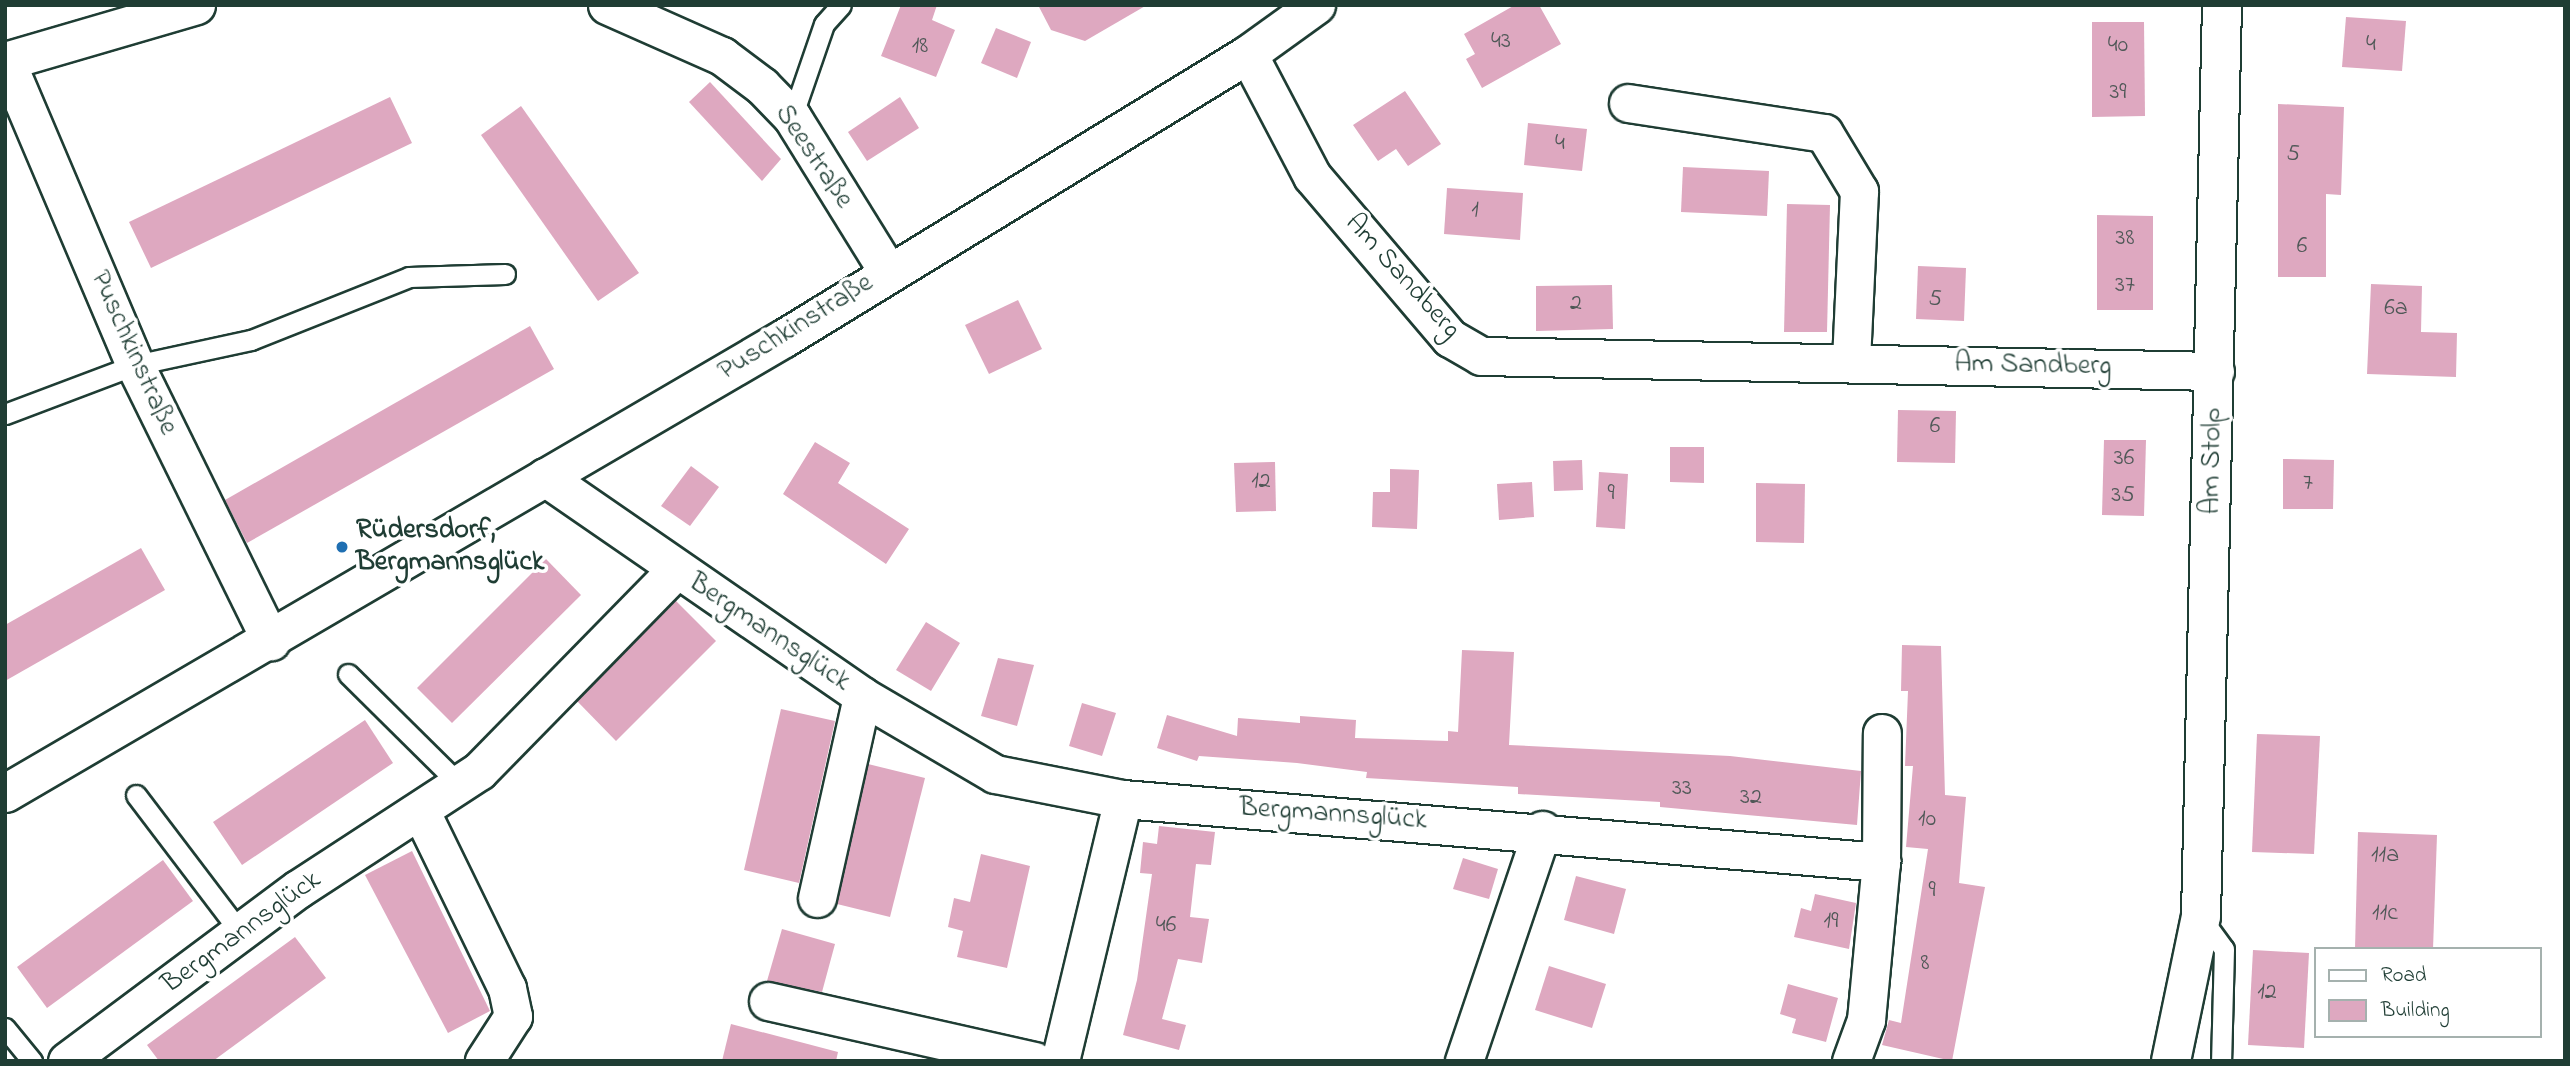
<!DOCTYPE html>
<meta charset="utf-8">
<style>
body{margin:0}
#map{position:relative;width:2570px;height:1066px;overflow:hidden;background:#fff;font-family:"Indie Flower",sans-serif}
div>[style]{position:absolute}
.building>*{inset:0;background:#dea8c0}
.roads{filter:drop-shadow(2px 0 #1f3d34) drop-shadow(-2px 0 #1f3d34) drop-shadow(0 2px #1f3d34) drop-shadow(0 -2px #1f3d34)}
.lane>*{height:19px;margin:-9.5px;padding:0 9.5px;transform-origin:9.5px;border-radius:9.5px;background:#fff}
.street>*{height:37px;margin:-18.5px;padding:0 18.5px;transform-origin:18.5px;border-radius:18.5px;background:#fff}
.secondary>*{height:38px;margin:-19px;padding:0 19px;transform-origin:19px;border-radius:19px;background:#fff}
.dots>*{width:19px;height:19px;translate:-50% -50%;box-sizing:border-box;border:4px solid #fff;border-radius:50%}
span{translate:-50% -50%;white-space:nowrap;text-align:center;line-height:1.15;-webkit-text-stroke:7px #fff;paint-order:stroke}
.number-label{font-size:24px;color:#4f5857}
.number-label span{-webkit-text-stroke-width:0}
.street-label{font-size:28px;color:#1f3d34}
.poi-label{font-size:28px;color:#1f3d34;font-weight:700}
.left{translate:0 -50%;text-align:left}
.frame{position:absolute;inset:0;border:7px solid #1f3d34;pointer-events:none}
.legend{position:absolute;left:2314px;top:947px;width:228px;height:91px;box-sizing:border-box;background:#fff;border:2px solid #a5b1ae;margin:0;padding:9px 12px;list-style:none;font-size:21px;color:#1f3d34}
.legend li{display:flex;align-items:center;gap:14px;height:35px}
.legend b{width:35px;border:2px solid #a5b1ae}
</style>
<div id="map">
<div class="building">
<div style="clip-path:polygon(901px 5px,937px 5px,932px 20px,955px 30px,936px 77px,881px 56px)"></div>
<div style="clip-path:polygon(1038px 5px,1147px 5px,1085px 41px,1051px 30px)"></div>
<div style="clip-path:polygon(1515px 5px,1539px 5px,1561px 44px,1482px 88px,1466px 59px,1475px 54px,1464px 34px)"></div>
<div style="clip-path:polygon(2346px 17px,2406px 21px,2402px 71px,2342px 67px)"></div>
<div style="clip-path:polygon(2092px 22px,2144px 22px,2145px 116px,2092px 117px)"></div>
<div style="clip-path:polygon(996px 28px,1031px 42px,1017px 78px,981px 63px)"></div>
<div style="clip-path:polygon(710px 82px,781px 159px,762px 181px,689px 102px)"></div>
<div style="clip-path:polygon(1405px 91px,1441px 144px,1408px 166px,1396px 149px,1378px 161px,1353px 125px)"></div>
<div style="clip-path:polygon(390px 97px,412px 143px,151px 268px,129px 222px)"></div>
<div style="clip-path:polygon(900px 97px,919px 128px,867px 161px,848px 132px)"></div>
<div style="clip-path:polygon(2278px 104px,2344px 107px,2341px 195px,2326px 194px,2326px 277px,2278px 277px)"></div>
<div style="clip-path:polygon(521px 106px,639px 273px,598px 301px,481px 135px)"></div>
<div style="clip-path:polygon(1528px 123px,1587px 129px,1582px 171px,1524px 165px)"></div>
<div style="clip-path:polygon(1683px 167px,1769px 171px,1767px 216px,1681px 212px)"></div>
<div style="clip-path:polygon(1447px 188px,1523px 193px,1520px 240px,1444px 234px)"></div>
<div style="clip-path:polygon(1787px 204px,1830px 205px,1827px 332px,1784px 332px)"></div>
<div style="clip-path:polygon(2097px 215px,2153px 216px,2153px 310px,2097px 310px)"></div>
<div style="clip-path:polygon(1918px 266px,1966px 268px,1964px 321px,1916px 319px)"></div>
<div style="clip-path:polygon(2371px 284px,2422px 286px,2421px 332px,2457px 333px,2456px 377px,2367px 374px)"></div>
<div style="clip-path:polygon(1612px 285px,1613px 329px,1536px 331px,1536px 286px)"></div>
<div style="clip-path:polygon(1018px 300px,1042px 349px,989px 374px,965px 325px)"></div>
<div style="clip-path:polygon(530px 326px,554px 369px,247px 543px,225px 500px)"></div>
<div style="clip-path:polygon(1898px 410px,1956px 411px,1955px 463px,1897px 462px)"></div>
<div style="clip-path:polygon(2104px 440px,2146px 440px,2144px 516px,2102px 515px)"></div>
<div style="clip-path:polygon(815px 442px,850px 463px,838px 483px,909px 529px,886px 564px,783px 494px)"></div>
<div style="clip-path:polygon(1670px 447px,1704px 447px,1704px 483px,1670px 482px)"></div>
<div style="clip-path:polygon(2283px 459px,2334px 460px,2333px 509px,2283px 509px)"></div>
<div style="clip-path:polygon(1582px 460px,1583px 490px,1554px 491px,1553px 461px)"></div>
<div style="clip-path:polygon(1275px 462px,1276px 511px,1236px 512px,1234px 463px)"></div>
<div style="clip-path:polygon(691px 466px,719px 487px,690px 526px,661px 506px)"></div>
<div style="clip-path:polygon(1390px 469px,1419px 470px,1417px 529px,1372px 527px,1373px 492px,1390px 492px)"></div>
<div style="clip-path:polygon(1599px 472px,1628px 474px,1625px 529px,1596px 527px)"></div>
<div style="clip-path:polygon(1532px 482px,1534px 517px,1499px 520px,1497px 484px)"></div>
<div style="clip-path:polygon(1756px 483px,1805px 484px,1804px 543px,1756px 542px)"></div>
<div style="clip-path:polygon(141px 548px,165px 590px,5px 681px,5px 625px)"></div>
<div style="clip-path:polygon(546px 559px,581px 595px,452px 723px,417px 688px)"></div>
<div style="clip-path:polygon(676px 601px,716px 641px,616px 741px,577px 701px)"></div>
<div style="clip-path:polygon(926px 622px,960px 643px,931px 691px,896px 670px)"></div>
<div style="clip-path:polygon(1902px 645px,1941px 646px,1945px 795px,1966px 797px,1959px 883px,1985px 887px,1952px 1061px,1882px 1045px,1889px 1020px,1901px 1023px,1928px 849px,1906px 847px,1913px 766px,1905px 766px,1908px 691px,1901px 691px)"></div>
<div style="clip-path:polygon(1462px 650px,1514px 652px,1509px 745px,1730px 756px,1861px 771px,1857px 825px,1660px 807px,1660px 802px,1518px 794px,1518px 787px,1366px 778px,1367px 772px,1297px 763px,1199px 756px,1197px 761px,1157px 748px,1167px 715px,1237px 736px,1238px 718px,1300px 723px,1300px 716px,1356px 720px,1355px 738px,1448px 741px,1448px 731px,1458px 732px)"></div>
<div style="clip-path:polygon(998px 658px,1034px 665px,1017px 726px,981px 716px)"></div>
<div style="clip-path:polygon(1082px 703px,1116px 713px,1102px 756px,1069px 746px)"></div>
<div style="clip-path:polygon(781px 709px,835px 721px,799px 883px,744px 870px)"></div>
<div style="clip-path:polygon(365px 720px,393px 763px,242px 865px,213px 822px)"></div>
<div style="clip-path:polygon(2257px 734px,2320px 736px,2314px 854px,2252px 852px)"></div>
<div style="clip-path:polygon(868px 764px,925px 778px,890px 917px,837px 904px)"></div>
<div style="clip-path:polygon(1159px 826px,1215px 832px,1211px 865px,1196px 864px,1190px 917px,1209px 919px,1202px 963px,1178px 959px,1162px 1019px,1186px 1025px,1179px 1050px,1123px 1035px,1137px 980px,1152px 874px,1140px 873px,1143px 842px,1157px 844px)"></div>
<div style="clip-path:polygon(2358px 832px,2437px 835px,2433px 949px,2355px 949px)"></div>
<div style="clip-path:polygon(412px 851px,490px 1011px,448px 1033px,365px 875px)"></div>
<div style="clip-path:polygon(981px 854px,1030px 866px,1007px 968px,957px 957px,963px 931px,948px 927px,954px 898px,970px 902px)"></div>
<div style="clip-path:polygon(1463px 858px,1498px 869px,1489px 899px,1453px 889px)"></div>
<div style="clip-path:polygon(163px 860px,193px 901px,47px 1008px,17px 967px)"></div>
<div style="clip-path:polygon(1576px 876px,1626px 889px,1614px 934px,1564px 920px)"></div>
<div style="clip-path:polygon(1815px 894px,1856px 903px,1849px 949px,1794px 937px,1801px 908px,1811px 911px)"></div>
<div style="clip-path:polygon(782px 929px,835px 944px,822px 992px,767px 981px)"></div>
<div style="clip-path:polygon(295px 937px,326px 978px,213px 1061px,159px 1061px,147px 1045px)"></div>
<div style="clip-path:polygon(2253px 950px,2309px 953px,2304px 1048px,2248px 1045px)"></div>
<div style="clip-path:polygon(1549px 966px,1606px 984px,1592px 1028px,1535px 1010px)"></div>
<div style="clip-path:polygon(1788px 984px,1838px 998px,1826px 1042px,1792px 1033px,1796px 1019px,1780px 1014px)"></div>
<div style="clip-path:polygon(731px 1024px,838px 1052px,836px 1061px,722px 1061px)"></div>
</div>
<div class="roads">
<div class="lane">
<div style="left:792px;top:117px;width:98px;rotate:-71deg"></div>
<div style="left:824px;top:24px;width:25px;rotate:-48deg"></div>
<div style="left:5px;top:414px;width:139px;rotate:-20.7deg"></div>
<div style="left:135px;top:365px;width:119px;rotate:-12.2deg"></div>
<div style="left:251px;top:340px;width:170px;rotate:-21.7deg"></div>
<div style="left:409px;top:277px;width:96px;rotate:-1.8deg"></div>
<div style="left:348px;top:674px;width:158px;rotate:44.7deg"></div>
<div style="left:136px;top:795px;width:172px;rotate:52.8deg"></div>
<div style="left:2202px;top:919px;width:37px;rotate:54deg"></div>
<div style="left:2224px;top:949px;width:112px;rotate:91.5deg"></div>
<div style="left:5px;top:1028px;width:43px;rotate:50.7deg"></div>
</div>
<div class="street">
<div style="left:607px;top:5px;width:126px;rotate:23.9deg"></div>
<div style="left:722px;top:56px;width:50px;rotate:36.9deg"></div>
<div style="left:762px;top:86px;width:43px;rotate:45.9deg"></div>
<div style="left:792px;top:117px;width:182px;rotate:58.2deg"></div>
<div style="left:1248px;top:54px;width:138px;rotate:62.3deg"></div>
<div style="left:1312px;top:176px;width:213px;rotate:49.6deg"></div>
<div style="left:1450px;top:338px;width:36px;rotate:30deg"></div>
<div style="left:1481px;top:356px;width:734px;rotate:1.17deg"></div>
<div style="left:5px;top:61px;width:199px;rotate:-16.3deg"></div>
<div style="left:6px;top:61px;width:330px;rotate:67deg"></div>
<div style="left:135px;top:365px;width:308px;rotate:63.8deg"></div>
<div style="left:1628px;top:103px;width:198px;rotate:8.7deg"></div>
<div style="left:1824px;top:133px;width:68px;rotate:58.9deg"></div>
<div style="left:1859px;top:191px;width:172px;rotate:92.7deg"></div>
<div style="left:545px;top:477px;width:385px;rotate:34.6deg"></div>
<div style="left:862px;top:696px;width:154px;rotate:30.4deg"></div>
<div style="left:995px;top:774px;width:130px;rotate:11.1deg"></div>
<div style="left:1123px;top:799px;width:761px;rotate:4.75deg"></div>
<div style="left:5px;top:793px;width:902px;rotate:-30.29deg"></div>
<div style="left:784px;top:338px;width:544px;rotate:-31.47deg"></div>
<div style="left:1248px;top:54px;width:84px;rotate:-35.8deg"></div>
<div style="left:422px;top:814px;width:194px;rotate:64deg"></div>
<div style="left:507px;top:988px;width:29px;rotate:78deg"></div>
<div style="left:513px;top:1016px;width:54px;rotate:122.8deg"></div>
<div style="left:817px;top:898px;width:207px;rotate:-77.4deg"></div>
<div style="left:768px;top:1001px;width:273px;rotate:12.7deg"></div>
<div style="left:67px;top:1061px;width:288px;rotate:-36.7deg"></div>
<div style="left:298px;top:889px;width:216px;rotate:-33.1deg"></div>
<div style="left:479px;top:771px;width:281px;rotate:-45.6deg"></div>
<div style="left:1060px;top:1061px;width:269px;rotate:-76.5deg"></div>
<div style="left:1464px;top:1061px;width:244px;rotate:-71.3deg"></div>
<div style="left:1851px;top:1061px;width:44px;rotate:-69.9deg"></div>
<div style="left:1866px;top:1020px;width:159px;rotate:-84.6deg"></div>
<div style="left:1881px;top:862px;width:129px;rotate:-89.6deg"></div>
</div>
<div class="secondary">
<div style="left:2171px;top:1061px;width:148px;rotate:-78.3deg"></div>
<div style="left:2201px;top:916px;width:911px;rotate:-88.68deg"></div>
</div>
</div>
<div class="dots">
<div style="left:342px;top:547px;background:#1f6fb2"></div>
</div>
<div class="number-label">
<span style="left:1501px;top:42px">43</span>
<span style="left:2371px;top:45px">4</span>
<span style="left:2118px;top:46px">40</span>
<span style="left:920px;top:47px">18</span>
<span style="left:2118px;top:93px">39</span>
<span style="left:1560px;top:144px">4</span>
<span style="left:2293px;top:155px">5</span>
<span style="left:1475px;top:211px">1</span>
<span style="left:2125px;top:239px">38</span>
<span style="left:2302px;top:247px">6</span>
<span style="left:2125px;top:286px">37</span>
<span style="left:1935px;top:300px">5</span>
<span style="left:1576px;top:304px">2</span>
<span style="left:2396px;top:309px">6a</span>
<span style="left:1935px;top:427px">6</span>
<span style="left:2124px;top:459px">36</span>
<span style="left:1261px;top:482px">12</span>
<span style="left:2308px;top:484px">7</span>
<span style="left:1611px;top:494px">9</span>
<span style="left:2123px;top:496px">35</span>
<span style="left:1682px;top:789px">33</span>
<span style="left:1751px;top:798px">32</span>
<span style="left:1927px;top:820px">10</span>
<span style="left:2385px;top:856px">11a</span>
<span style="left:1932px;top:891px">9</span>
<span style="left:2385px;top:914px">11c</span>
<span style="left:1831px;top:922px">19</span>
<span style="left:1166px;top:926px">46</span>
<span style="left:1925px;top:964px">8</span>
<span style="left:2267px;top:993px">12</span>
</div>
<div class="street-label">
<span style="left:813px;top:157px;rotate:56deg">Seestraße</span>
<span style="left:1402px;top:277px;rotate:48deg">Am Sandberg</span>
<span style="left:796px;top:328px;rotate:-32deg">Puschkinstraße</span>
<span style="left:133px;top:353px;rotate:66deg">Puschkinstraße</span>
<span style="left:2033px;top:366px;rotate:1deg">Am Sandberg</span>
<span style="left:2213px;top:461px;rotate:-89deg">Am Stolp</span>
<span style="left:769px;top:633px;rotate:34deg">Bergmannsglück</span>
<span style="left:1333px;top:815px;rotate:4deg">Bergmannsglück</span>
<span style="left:242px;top:933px;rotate:-36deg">Bergmannsglück</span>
</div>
<div class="poi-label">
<span class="left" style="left:356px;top:547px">Rüdersdorf,<br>Bergmannsglück</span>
</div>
<div class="frame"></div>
<ul class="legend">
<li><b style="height:9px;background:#fff"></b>Road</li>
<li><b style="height:19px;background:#dea8c0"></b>Building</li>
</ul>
</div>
